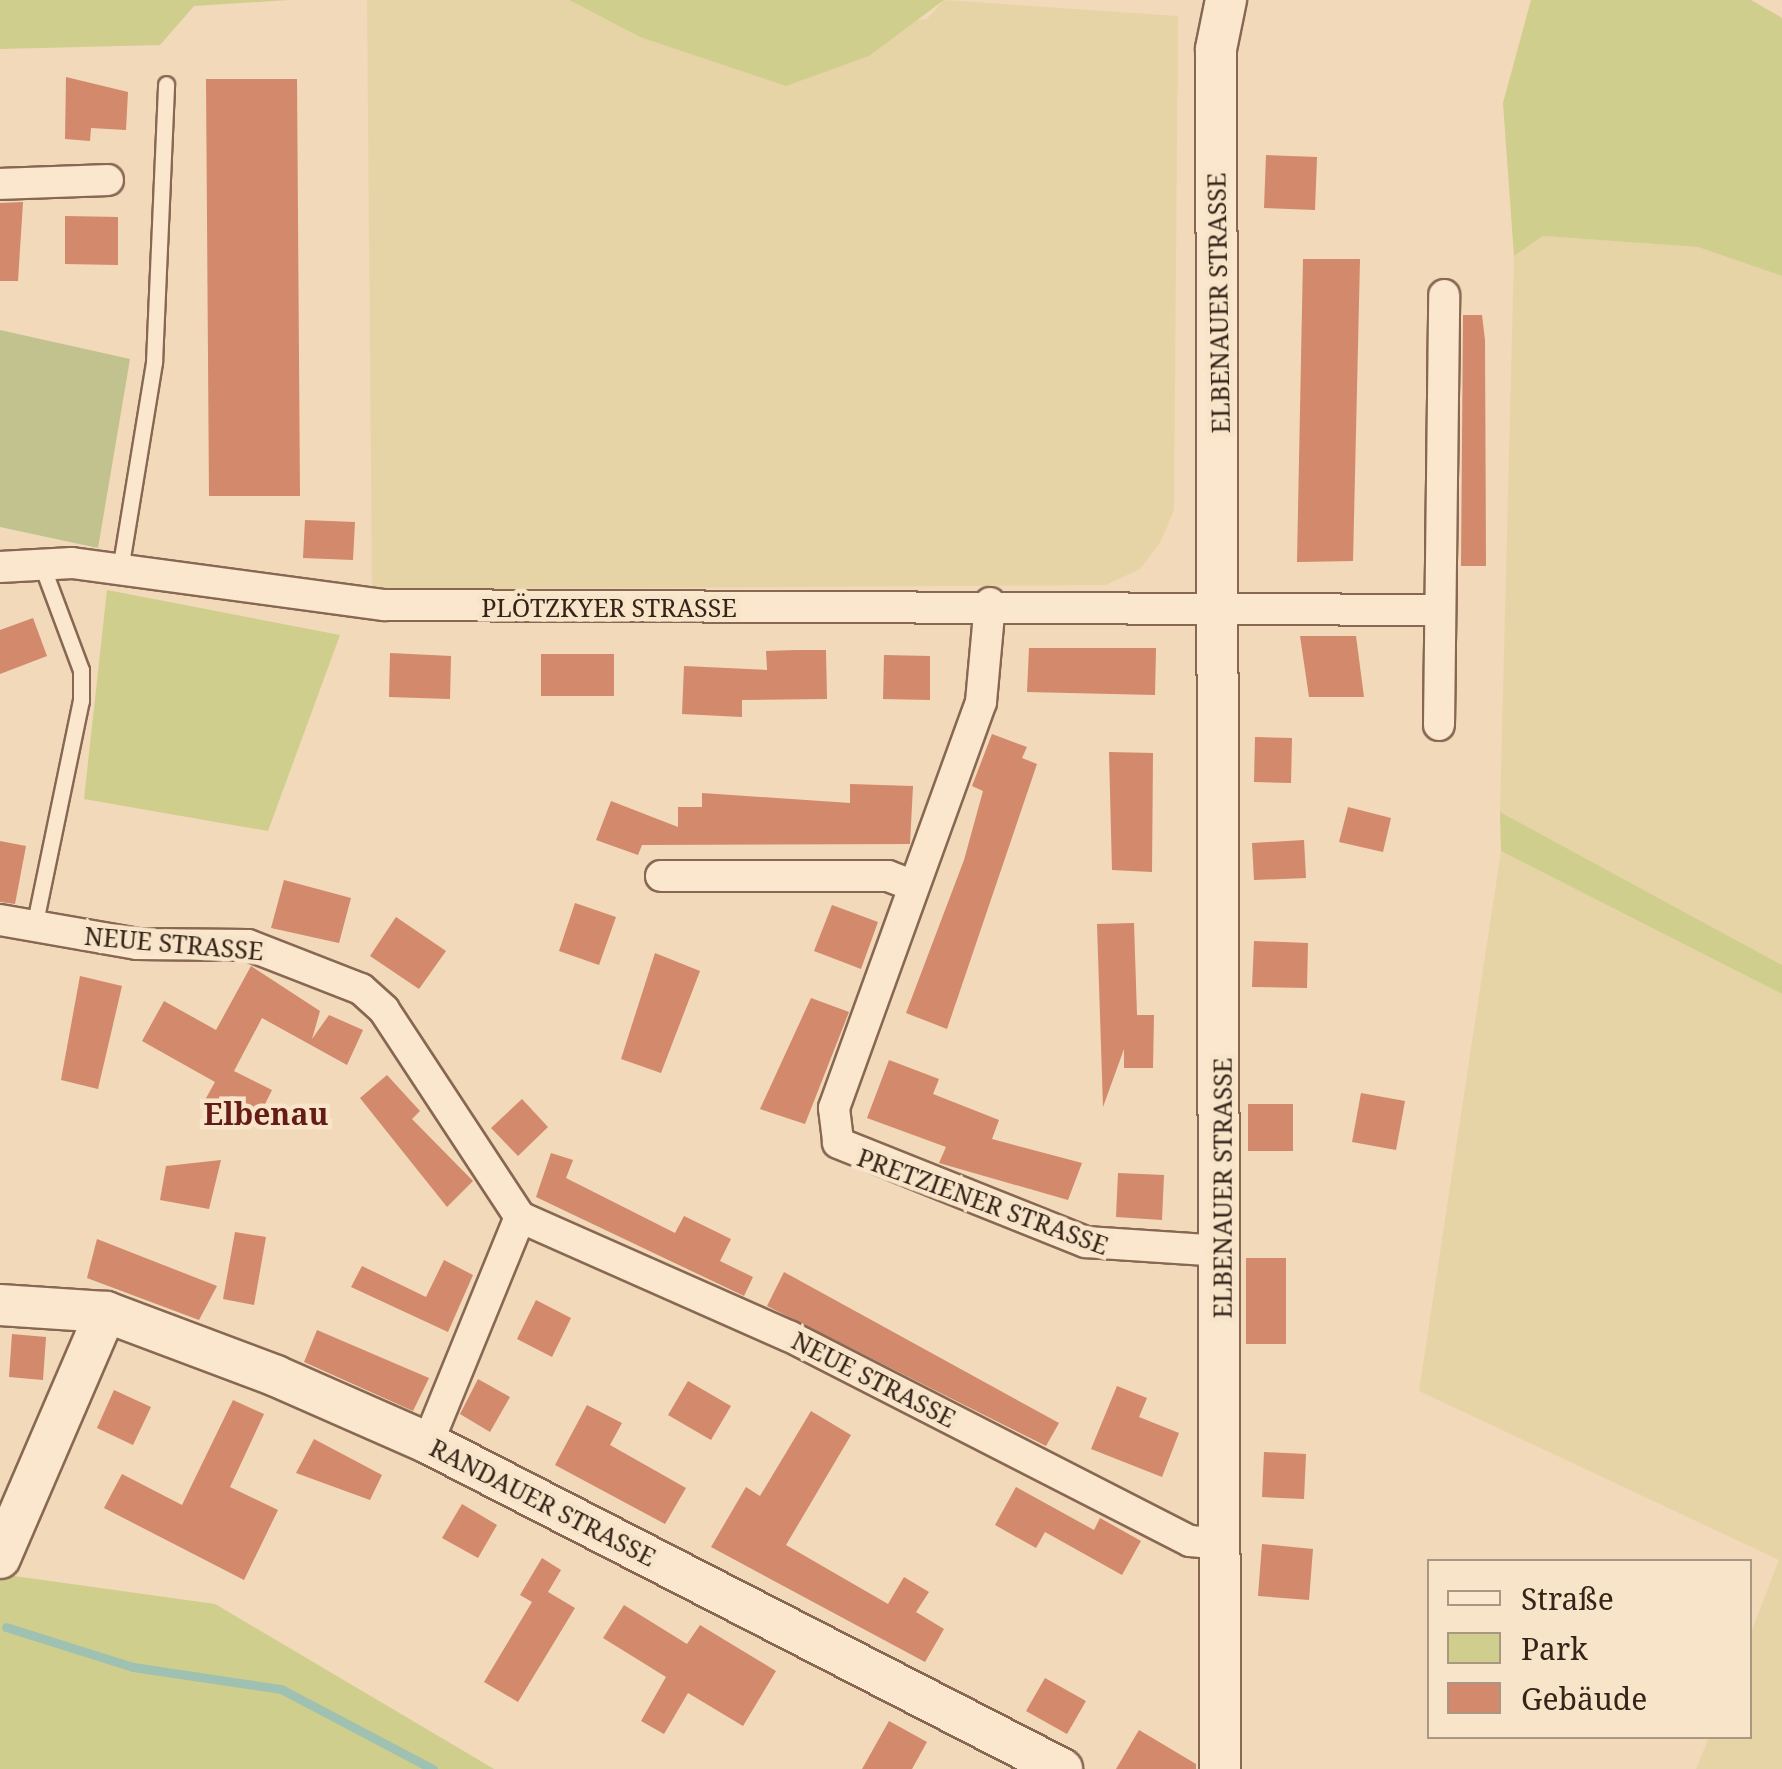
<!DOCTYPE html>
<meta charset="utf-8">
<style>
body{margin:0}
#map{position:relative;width:1782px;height:1769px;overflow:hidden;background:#f1d9b9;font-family:"Noto Serif",serif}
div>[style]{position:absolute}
.farmland>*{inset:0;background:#e7d4a6}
.green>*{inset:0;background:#cfce8d}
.cemetery>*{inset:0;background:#c2c28e}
.stream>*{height:9px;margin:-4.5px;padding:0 4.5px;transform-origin:4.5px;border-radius:4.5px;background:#9fc1b2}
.building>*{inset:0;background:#d2896c}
.roads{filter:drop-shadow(2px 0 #886853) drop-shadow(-2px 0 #886853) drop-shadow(0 2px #886853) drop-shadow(0 -2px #886853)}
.lane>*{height:15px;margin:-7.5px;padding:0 7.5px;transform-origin:7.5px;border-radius:7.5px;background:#fbe7cd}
.street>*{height:30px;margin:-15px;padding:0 15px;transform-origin:15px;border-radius:15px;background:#fbe7cd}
.secondary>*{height:40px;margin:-20px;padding:0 20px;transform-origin:20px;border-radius:20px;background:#fbe7cd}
span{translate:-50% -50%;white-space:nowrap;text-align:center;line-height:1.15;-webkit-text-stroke:9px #f8e4c9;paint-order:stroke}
.street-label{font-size:25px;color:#362319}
.quarter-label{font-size:30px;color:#651c16;font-weight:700}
.legend{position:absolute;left:1427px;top:1559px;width:325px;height:180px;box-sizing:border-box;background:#f8e4c9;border:2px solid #aa9783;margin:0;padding:12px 18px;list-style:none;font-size:30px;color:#362319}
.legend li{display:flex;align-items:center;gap:20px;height:50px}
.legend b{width:50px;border:2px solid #aa9783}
</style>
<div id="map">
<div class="farmland">
<div style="clip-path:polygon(367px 0,569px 0,640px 37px,927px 19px,944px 0,1178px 16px,1174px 510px,1160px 543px,1140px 569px,1106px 585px,372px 590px)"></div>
<div style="clip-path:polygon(1543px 236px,1698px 247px,1782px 276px,1782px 965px,1500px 812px,1514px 256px)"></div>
<div style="clip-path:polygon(1501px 851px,1782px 994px,1782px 1769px,1696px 1769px,1709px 1737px,1750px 1736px,1750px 1635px,1779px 1560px,1419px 1391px)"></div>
</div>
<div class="green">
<div style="clip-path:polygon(0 0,289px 0,194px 6px,160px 45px,0 49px)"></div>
<div style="clip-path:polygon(569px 0,944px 0,869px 56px,786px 86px,640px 37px)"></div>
<div style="clip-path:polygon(1531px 0,1751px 0,1782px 18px,1782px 276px,1698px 247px,1543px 236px,1514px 256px,1503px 103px)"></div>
<div style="clip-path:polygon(107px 590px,340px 635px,268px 831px,84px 799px)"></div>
<div style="clip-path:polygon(1500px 812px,1782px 965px,1782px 994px,1501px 851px)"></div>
<div style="clip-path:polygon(0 1574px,215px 1604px,494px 1769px,0 1769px)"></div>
</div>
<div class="cemetery">
<div style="clip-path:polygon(0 330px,130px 359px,98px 548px,0 527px)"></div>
</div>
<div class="stream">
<div style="left:6px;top:1627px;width:133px;rotate:17.5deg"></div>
<div style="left:133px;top:1667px;width:150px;rotate:8.5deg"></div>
<div style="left:281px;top:1689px;width:172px;rotate:27.8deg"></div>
</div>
<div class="building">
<div style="clip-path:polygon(66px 77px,128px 92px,126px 130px,91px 128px,90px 141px,65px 139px)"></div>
<div style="clip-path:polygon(206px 79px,297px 79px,300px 496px,209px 496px)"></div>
<div style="clip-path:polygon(1266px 155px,1317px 157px,1315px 210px,1264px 208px)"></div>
<div style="clip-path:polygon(23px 202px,18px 281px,0 281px,0 203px)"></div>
<div style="clip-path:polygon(65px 216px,118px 217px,118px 265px,65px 264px)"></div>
<div style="clip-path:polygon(1303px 259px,1360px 259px,1353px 561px,1297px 562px)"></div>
<div style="clip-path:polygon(1463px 315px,1482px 315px,1485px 340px,1486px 566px,1461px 566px)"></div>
<div style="clip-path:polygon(305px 520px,355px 522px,353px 560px,303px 558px)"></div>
<div style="clip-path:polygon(33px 618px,47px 656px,0 674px,0 630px)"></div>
<div style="clip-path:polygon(1300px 636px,1356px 636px,1364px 697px,1309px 697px)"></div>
<div style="clip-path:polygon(1029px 648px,1156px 648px,1155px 695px,1027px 692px)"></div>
<div style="clip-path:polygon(796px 650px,826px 650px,827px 699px,742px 700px,742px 717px,682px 714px,684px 666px,767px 670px,766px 651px)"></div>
<div style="clip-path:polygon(390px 653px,451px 656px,450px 699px,389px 697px)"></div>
<div style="clip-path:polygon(541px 654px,614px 654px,614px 696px,541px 696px)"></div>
<div style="clip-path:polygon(884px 655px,930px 656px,930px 700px,883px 699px)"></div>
<div style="clip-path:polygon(992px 734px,1027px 747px,1022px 758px,1037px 764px,947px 1029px,906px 1013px,964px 860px,983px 791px,972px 786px)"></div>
<div style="clip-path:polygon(1255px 737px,1292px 738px,1291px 783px,1254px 782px)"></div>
<div style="clip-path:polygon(1109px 752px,1153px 753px,1152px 872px,1112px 870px)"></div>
<div style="clip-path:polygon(850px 784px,913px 786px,910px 844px,642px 845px,638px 855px,596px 840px,611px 801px,678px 827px,678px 807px,702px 807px,702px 793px,850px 803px)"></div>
<div style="clip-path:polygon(1348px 807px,1391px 818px,1383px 852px,1339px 842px)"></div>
<div style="clip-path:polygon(1304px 840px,1306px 878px,1254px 880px,1252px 843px)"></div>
<div style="clip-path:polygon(0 841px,26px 846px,15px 904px,0 902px)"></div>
<div style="clip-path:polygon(284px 880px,351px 898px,339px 943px,271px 928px)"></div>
<div style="clip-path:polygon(575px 903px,616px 917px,599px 965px,559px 951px)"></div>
<div style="clip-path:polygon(832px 905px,878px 922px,861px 969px,814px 951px)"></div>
<div style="clip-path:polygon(396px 917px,446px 951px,419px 989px,370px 956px)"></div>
<div style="clip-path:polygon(1134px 923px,1137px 1015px,1154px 1015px,1153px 1068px,1124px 1068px,1124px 1049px,1103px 1107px,1097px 924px)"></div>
<div style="clip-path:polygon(1254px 941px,1308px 943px,1307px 988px,1252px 987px)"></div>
<div style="clip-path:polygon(655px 953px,700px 971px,661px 1073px,621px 1059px)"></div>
<div style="clip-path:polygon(251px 966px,320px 1011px,312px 1039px,329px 1015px,363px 1030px,347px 1065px,262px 1018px,234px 1071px,272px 1090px,254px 1126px,205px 1100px,215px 1082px,142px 1041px,164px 1001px,216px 1030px)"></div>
<div style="clip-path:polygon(80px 976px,122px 986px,98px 1089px,61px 1080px)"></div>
<div style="clip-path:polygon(811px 998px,849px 1012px,805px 1124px,760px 1109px)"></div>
<div style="clip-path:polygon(889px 1060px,939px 1079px,933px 1094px,999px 1120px,992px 1139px,1082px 1163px,1068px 1200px,939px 1163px,946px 1147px,867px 1118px)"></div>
<div style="clip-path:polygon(387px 1075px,420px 1111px,412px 1119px,473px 1181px,447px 1207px,360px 1098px)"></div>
<div style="clip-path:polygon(1361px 1093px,1405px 1101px,1396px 1150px,1352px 1142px)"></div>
<div style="clip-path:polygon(522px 1099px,548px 1127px,518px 1156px,491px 1128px)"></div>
<div style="clip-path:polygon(1248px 1104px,1293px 1104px,1293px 1151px,1248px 1151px)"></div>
<div style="clip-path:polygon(551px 1153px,573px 1160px,566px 1178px,675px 1233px,684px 1216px,731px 1239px,720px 1261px,753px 1277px,744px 1296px,536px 1197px)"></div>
<div style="clip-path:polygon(221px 1160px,209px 1209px,160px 1200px,166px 1166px)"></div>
<div style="clip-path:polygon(1118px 1173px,1164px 1175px,1162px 1220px,1116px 1217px)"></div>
<div style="clip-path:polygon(235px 1232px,266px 1237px,254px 1305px,223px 1299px)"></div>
<div style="clip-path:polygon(97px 1239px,217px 1286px,199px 1320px,87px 1278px)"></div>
<div style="clip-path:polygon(1246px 1258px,1286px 1258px,1286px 1344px,1246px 1344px)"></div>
<div style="clip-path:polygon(444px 1260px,473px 1275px,448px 1332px,351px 1287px,362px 1266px,426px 1297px)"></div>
<div style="clip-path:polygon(784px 1272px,1059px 1423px,1046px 1446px,767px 1306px)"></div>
<div style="clip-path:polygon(536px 1300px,571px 1318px,552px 1357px,517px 1339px)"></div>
<div style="clip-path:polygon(317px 1330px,429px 1378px,413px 1411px,304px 1362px)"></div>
<div style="clip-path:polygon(12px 1334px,46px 1337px,43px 1380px,9px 1377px)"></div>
<div style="clip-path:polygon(478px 1379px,510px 1397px,490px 1432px,460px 1414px)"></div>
<div style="clip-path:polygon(688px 1381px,731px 1406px,711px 1440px,668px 1415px)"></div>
<div style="clip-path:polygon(1117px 1386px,1147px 1398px,1139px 1417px,1179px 1433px,1162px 1477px,1091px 1449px)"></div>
<div style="clip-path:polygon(114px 1390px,151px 1407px,133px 1445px,97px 1428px)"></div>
<div style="clip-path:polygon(233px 1400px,264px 1414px,230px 1487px,278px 1510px,244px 1580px,104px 1508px,122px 1474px,182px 1505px)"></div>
<div style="clip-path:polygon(587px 1405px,622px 1423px,610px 1445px,686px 1488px,665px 1524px,555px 1465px)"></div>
<div style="clip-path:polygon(811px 1411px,851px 1435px,786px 1545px,888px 1604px,904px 1577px,929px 1592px,916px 1612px,944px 1629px,925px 1662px,711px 1547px,746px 1487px,760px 1496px)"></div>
<div style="clip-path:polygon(314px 1439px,382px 1475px,370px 1500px,296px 1473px)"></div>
<div style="clip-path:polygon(1264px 1452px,1306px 1454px,1304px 1499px,1262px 1497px)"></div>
<div style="clip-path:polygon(1016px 1487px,1094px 1530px,1100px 1518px,1141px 1541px,1122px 1575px,1045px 1532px,1036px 1548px,995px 1525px)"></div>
<div style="clip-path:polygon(462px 1504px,497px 1525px,478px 1558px,442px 1538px)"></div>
<div style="clip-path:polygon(1262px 1544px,1313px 1549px,1309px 1600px,1258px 1596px)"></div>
<div style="clip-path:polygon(542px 1558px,561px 1570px,548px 1592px,575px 1608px,518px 1702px,484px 1682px,532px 1602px,520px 1595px)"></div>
<div style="clip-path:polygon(624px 1605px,687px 1644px,700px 1625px,776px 1671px,743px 1726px,688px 1693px,664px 1734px,641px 1721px,666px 1677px,603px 1638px)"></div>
<div style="clip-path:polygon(1045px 1678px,1086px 1701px,1067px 1734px,1026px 1711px)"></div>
<div style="clip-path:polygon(889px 1721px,927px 1742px,912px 1769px,862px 1769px)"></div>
<div style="clip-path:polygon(1139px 1730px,1196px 1764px,1196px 1769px,1116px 1769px)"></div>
</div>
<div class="roads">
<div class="lane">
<div style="left:120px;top:570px;width:211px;rotate:-80.7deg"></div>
<div style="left:154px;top:362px;width:278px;rotate:-87.5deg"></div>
<div style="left:34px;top:927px;width:231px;rotate:-78.3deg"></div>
<div style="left:81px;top:701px;width:31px;rotate:-90deg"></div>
<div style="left:81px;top:670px;width:114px;rotate:-110.5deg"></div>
</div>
<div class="street">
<div style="left:0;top:184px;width:108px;rotate:-2.1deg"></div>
<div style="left:0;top:567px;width:72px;rotate:-3.2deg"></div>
<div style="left:72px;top:563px;width:315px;rotate:7.7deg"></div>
<div style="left:384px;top:605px;width:1056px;rotate:0.27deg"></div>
<div style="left:990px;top:603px;width:99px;rotate:95.2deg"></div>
<div style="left:981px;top:702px;width:432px;rotate:109.9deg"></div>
<div style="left:834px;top:1108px;width:35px;rotate:83deg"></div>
<div style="left:838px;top:1143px;width:267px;rotate:21.8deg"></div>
<div style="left:1086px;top:1242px;width:136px;rotate:3.8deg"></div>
<div style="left:1439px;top:725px;width:430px;rotate:-89.3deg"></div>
<div style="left:661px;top:876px;width:227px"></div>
<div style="left:888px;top:876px;width:26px;rotate:21deg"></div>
<div style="left:0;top:920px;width:139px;rotate:9.9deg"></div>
<div style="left:137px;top:944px;width:111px;rotate:0.5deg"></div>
<div style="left:248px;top:945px;width:121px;rotate:21.3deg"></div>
<div style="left:361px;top:989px;width:31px;rotate:42deg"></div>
<div style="left:384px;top:1010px;width:248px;rotate:56.7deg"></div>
<div style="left:520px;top:1217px;width:244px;rotate:112.2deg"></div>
<div style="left:520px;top:1217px;width:294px;rotate:23.9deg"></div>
<div style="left:789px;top:1336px;width:450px;rotate:27.1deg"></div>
<div style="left:1190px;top:1541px;width:34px;rotate:5deg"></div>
</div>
<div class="secondary">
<div style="left:0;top:1305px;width:106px;rotate:3.8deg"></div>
<div style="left:106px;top:1312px;width:182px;rotate:20.6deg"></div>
<div style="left:276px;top:1376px;width:166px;rotate:23.8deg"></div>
<div style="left:428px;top:1443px;width:713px;rotate:27.21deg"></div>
<div style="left:0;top:1558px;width:268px;rotate:-66.7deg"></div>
<div style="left:1220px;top:1769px;width:1720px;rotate:-90.13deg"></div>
<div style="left:1216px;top:49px;width:50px;rotate:-78.5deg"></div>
</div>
</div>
<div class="street-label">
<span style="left:1218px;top:303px;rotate:-91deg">ELBENAUER STRASSE</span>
<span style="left:609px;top:607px">PLÖTZKYER STRASSE</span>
<span style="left:174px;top:943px;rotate:5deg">NEUE STRASSE</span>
<span style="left:1222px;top:1188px;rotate:-90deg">ELBENAUER STRASSE</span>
<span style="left:983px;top:1201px;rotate:20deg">PRETZIENER STRASSE</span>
<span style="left:874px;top:1379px;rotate:27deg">NEUE STRASSE</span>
<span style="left:543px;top:1502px;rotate:27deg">RANDAUER STRASSE</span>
</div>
<div class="quarter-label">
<span style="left:266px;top:1114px">Elbenau</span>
</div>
<ul class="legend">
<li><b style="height:12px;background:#fbe7cd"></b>Straße</li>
<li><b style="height:28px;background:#cfce8d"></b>Park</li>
<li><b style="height:28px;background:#d2896c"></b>Gebäude</li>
</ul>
</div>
